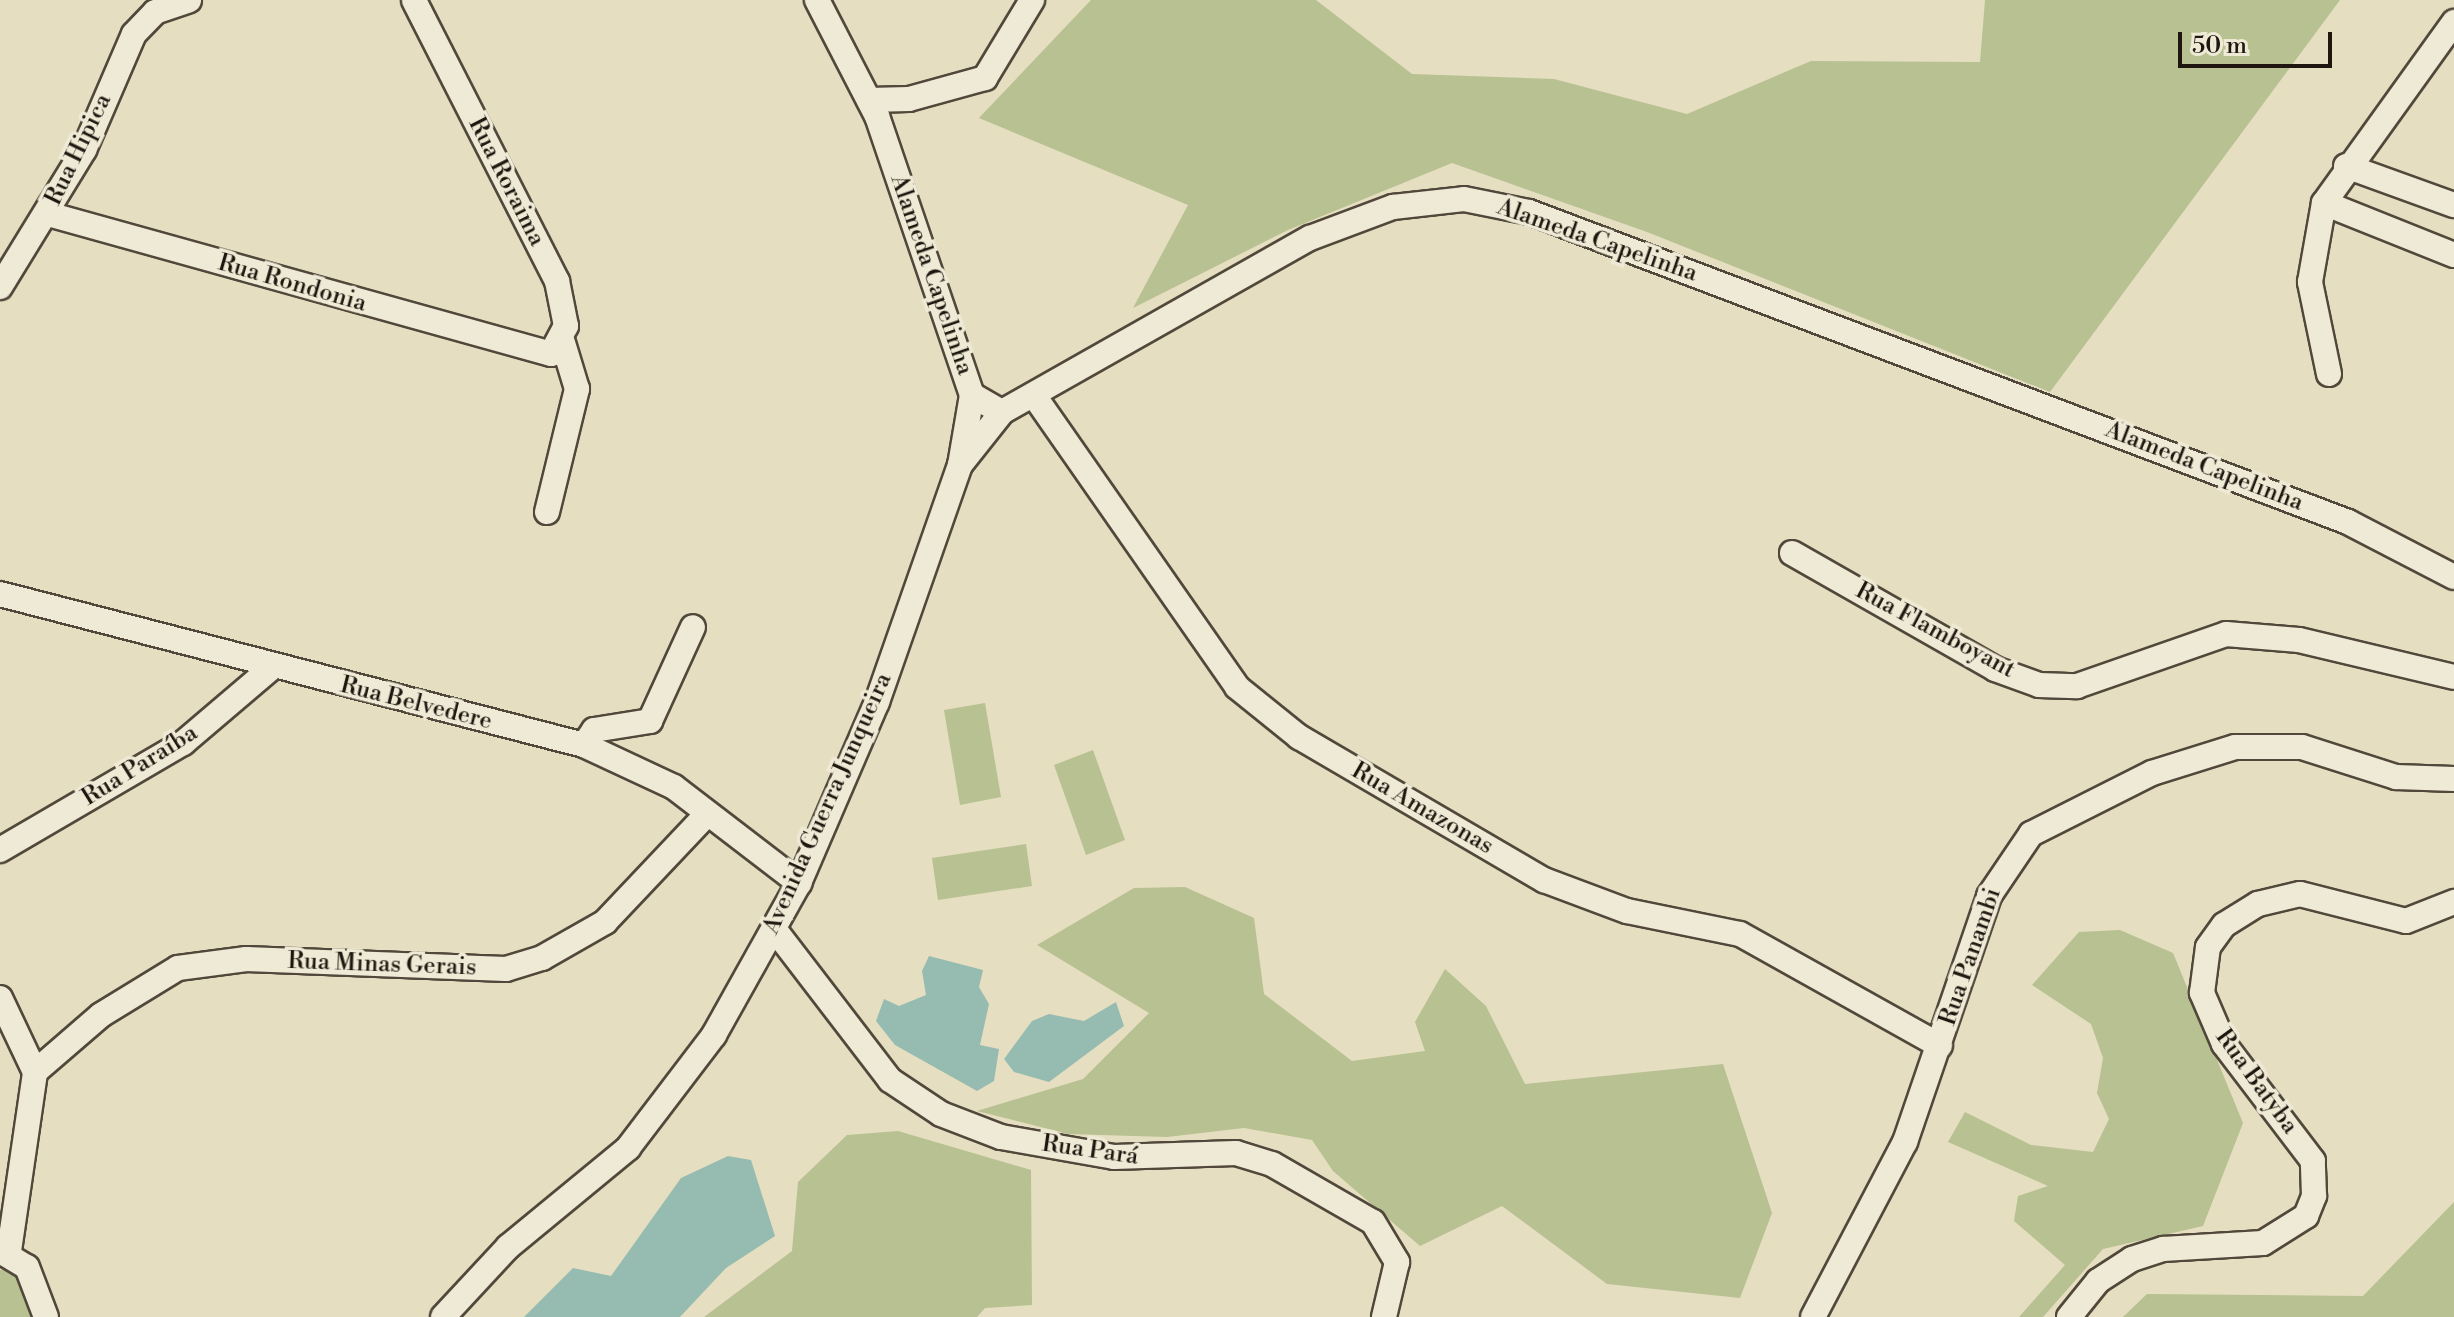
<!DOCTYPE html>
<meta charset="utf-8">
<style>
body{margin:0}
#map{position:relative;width:2454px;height:1317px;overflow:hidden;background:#e6dec0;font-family:"Libre Bodoni",serif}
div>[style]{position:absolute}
.green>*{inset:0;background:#b7c191}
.water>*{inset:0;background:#96bcb1}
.roads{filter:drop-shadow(2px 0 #51483b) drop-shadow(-2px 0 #51483b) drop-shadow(0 2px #51483b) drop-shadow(0 -2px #51483b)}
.minor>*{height:24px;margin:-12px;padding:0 12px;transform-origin:12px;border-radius:12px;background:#efead6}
span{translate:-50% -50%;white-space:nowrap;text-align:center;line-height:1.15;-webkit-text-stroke:7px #efead6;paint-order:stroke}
.street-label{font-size:24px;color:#1f160f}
.scale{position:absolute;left:2178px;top:32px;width:154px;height:36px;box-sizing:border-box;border:4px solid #1f160f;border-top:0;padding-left:10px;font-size:24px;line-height:28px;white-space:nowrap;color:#1f160f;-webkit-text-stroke:6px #efead6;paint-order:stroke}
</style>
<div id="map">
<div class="green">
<div style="clip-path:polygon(1091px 0,1316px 0,1412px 74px,1554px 79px,1687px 114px,1811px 61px,1980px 62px,1985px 0,2340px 0,2050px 392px,1647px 232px,1452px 163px,1288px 230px,1133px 308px,1188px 205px,979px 118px)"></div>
<div style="clip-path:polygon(985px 703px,1001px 797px,960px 805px,944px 710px)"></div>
<div style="clip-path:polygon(1093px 750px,1125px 840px,1086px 855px,1054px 765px)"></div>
<div style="clip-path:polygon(1026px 844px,1032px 886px,938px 900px,932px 858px)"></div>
<div style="clip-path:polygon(1185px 887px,1254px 918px,1264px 994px,1352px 1061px,1425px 1051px,1415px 1022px,1445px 969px,1486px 1006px,1525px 1084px,1723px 1064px,1772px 1213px,1740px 1298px,1607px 1284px,1502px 1206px,1420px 1246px,1333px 1171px,1312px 1140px,1244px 1128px,1167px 1137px,1068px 1134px,977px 1111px,1083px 1079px,1149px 1013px,1037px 945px,1134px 888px)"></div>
<div style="clip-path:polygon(2120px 930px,2173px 953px,2243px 1123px,2203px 1226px,2103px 1249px,2043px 1317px,2019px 1317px,2065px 1265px,2014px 1221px,2018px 1196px,2048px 1186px,1948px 1142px,1965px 1112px,2031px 1145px,2093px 1152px,2109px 1119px,2097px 1093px,2103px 1058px,2091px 1024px,2032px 985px,2079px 932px)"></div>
<div style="clip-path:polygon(898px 1131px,1031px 1170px,1032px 1305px,985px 1308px,977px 1317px,704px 1317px,792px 1251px,798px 1182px,847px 1135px)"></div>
<div style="clip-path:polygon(2454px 1202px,2454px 1317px,2123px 1317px,2147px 1294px,2363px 1296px)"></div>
<div style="clip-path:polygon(11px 1269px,47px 1311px,47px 1317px,0 1317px,0 1270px)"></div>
</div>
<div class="water">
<div style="clip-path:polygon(929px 956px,983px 970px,979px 987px,989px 1004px,980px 1045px,999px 1049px,994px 1081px,977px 1091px,895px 1045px,876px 1021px,884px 999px,899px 1006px,926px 995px,922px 971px)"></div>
<div style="clip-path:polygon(1116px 1002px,1124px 1026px,1049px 1082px,1014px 1072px,1004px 1059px,1032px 1021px,1049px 1014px,1084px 1021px)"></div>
<div style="clip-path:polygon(728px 1156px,751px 1160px,775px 1236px,726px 1268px,680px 1317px,524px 1317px,573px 1268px,611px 1276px,681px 1178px)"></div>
</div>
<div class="roads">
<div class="minor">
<div style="left:817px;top:0;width:131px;rotate:62.7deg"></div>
<div style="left:877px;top:116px;width:295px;rotate:71.2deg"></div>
<div style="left:972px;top:395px;width:34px;rotate:30deg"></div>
<div style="left:1002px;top:412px;width:354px;rotate:-29.5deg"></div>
<div style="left:1310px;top:238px;width:89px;rotate:-20.5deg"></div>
<div style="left:1393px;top:207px;width:71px;rotate:-6.4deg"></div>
<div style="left:1464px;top:199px;width:66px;rotate:11.3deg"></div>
<div style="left:1529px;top:212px;width:876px;rotate:20.73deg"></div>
<div style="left:2348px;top:522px;width:119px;rotate:27.4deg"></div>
<div style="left:869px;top:100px;width:40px;rotate:-1.4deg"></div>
<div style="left:909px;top:99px;width:79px;rotate:-15.4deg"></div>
<div style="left:985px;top:78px;width:91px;rotate:-58.9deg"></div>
<div style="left:2346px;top:166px;width:115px;rotate:19.9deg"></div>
<div style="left:2324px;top:203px;width:140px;rotate:21.8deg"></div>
<div style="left:48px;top:214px;width:522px;rotate:15.55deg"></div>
<div style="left:551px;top:354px;width:32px;rotate:-62deg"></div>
<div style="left:566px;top:326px;width:46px;rotate:-101.3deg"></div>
<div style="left:557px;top:281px;width:315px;rotate:-117deg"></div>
<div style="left:0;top:287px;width:161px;rotate:-58.5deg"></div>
<div style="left:84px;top:150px;width:126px;rotate:-66.7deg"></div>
<div style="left:134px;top:34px;width:30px;rotate:-46deg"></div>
<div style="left:155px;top:12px;width:36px;rotate:-19deg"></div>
<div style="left:2329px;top:374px;width:94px;rotate:-101.7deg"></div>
<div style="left:2310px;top:282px;width:80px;rotate:-80deg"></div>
<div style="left:2324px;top:203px;width:223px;rotate:-54.3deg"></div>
<div style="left:972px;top:395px;width:71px;rotate:99.7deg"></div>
<div style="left:960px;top:465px;width:68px;rotate:-51.6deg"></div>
<div style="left:1035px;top:397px;width:353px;rotate:55.1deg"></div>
<div style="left:1237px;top:687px;width:80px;rotate:38.9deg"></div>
<div style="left:1299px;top:737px;width:284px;rotate:30.3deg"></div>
<div style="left:1544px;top:880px;width:89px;rotate:20.5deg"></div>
<div style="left:1627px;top:911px;width:115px;rotate:11.5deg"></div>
<div style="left:1740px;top:934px;width:229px;rotate:29.2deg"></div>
<div style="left:547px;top:512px;width:127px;rotate:-76.3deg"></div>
<div style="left:577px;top:389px;width:48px;rotate:-106.9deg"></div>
<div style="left:1792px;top:553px;width:234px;rotate:29.7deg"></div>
<div style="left:1995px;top:669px;width:47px;rotate:20deg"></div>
<div style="left:2039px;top:685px;width:38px;rotate:2deg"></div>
<div style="left:2077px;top:686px;width:158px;rotate:-19.2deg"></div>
<div style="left:2226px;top:634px;width:73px;rotate:4.7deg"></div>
<div style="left:2299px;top:640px;width:159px;rotate:13.4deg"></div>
<div style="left:0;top:594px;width:603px;rotate:14.5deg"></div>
<div style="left:584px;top:745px;width:99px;rotate:25deg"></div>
<div style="left:674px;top:787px;width:158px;rotate:37.5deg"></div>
<div style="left:584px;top:745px;width:18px;rotate:-56deg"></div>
<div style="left:594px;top:730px;width:57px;rotate:-9.1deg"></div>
<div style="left:650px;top:721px;width:103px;rotate:-65.4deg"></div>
<div style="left:0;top:850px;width:212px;rotate:-30.3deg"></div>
<div style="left:183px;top:743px;width:116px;rotate:-40.4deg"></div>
<div style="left:775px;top:930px;width:189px;rotate:52.5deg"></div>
<div style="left:890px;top:1080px;width:61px;rotate:33.7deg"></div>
<div style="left:941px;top:1114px;width:64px;rotate:21deg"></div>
<div style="left:1001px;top:1137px;width:115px;rotate:10deg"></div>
<div style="left:1114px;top:1157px;width:122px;rotate:-1.9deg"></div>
<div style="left:1236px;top:1153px;width:38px;rotate:17deg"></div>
<div style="left:1272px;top:1164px;width:116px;rotate:29.9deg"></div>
<div style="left:1373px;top:1222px;width:47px;rotate:59deg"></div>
<div style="left:1397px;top:1262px;width:57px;rotate:103.3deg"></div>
<div style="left:0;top:998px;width:82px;rotate:64.7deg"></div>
<div style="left:35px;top:1072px;width:87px;rotate:-40.8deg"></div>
<div style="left:101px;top:1015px;width:90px;rotate:-31.4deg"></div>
<div style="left:178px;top:968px;width:69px;rotate:-7.5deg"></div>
<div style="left:246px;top:959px;width:260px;rotate:2.2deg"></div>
<div style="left:506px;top:969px;width:38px;rotate:-17deg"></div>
<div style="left:542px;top:958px;width:73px;rotate:-29.7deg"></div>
<div style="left:605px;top:922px;width:149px;rotate:-46.6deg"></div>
<div style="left:0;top:1251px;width:31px;rotate:31deg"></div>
<div style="left:27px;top:1267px;width:53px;rotate:69.2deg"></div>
<div style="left:9px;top:1251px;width:181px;rotate:-81.7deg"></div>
<div style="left:443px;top:1317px;width:96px;rotate:-47.1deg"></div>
<div style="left:508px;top:1247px;width:156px;rotate:-39.5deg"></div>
<div style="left:628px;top:1148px;width:142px;rotate:-52.7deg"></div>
<div style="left:714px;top:1035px;width:174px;rotate:-60.8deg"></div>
<div style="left:799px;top:883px;width:197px;rotate:-66.7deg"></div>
<div style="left:877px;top:702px;width:251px;rotate:-70.7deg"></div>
<div style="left:1813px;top:1317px;width:198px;rotate:-62.3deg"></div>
<div style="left:1905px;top:1142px;width:260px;rotate:-71.1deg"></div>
<div style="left:1989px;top:896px;width:75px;rotate:-55.9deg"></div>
<div style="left:2031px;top:834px;width:136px;rotate:-26.8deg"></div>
<div style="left:2152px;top:773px;width:87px;rotate:-17.4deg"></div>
<div style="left:2235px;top:747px;width:67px"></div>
<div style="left:2302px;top:747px;width:99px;rotate:17.7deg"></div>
<div style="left:2396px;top:777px;width:58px;rotate:2deg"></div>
<div style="left:2069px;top:1317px;width:46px;rotate:-51.1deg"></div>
<div style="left:2098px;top:1281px;width:40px;rotate:-32.9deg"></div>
<div style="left:2132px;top:1259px;width:33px;rotate:-18deg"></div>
<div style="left:2163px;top:1249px;width:100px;rotate:-3.4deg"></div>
<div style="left:2263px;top:1243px;width:51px;rotate:-32.1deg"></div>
<div style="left:2306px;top:1216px;width:22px;rotate:-68deg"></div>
<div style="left:2314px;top:1196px;width:35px;rotate:-92deg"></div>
<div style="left:2313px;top:1161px;width:147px;rotate:-127.3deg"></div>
<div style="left:2224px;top:1044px;width:56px;rotate:-113.3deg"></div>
<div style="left:2202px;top:993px;width:46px;rotate:-82.6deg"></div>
<div style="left:2208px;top:947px;width:27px;rotate:-54deg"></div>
<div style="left:2224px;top:925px;width:40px;rotate:-32deg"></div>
<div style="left:2258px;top:904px;width:43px;rotate:-13.4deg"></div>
<div style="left:2300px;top:894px;width:109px;rotate:14.3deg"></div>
<div style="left:2406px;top:921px;width:52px;rotate:-21.6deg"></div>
</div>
</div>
<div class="street-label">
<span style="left:79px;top:150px;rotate:-64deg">Rua Hipica</span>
<span style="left:506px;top:182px;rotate:63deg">Rua Roraima</span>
<span style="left:1597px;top:241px;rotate:19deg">Alameda Capelinha</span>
<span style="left:931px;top:275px;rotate:71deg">Alameda Capelinha</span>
<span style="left:292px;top:284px;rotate:16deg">Rua Rondonia</span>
<span style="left:2204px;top:467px;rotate:21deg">Alameda Capelinha</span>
<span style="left:1935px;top:631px;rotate:28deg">Rua Flamboyant</span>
<span style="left:416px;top:704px;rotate:14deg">Rua Belvedere</span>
<span style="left:140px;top:766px;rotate:-32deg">Rua Paraíba</span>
<span style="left:828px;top:804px;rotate:-66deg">Avenida Guerra Junqueira</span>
<span style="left:1422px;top:809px;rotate:30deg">Rua Amazonas</span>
<span style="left:1971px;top:957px;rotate:-71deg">Rua Panambi</span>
<span style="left:382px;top:965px;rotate:2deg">Rua Minas Gerais</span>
<span style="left:2256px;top:1082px;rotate:54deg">Rua Batyba</span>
<span style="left:1090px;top:1151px;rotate:8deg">Rua Pará</span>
</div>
<div class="scale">50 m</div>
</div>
